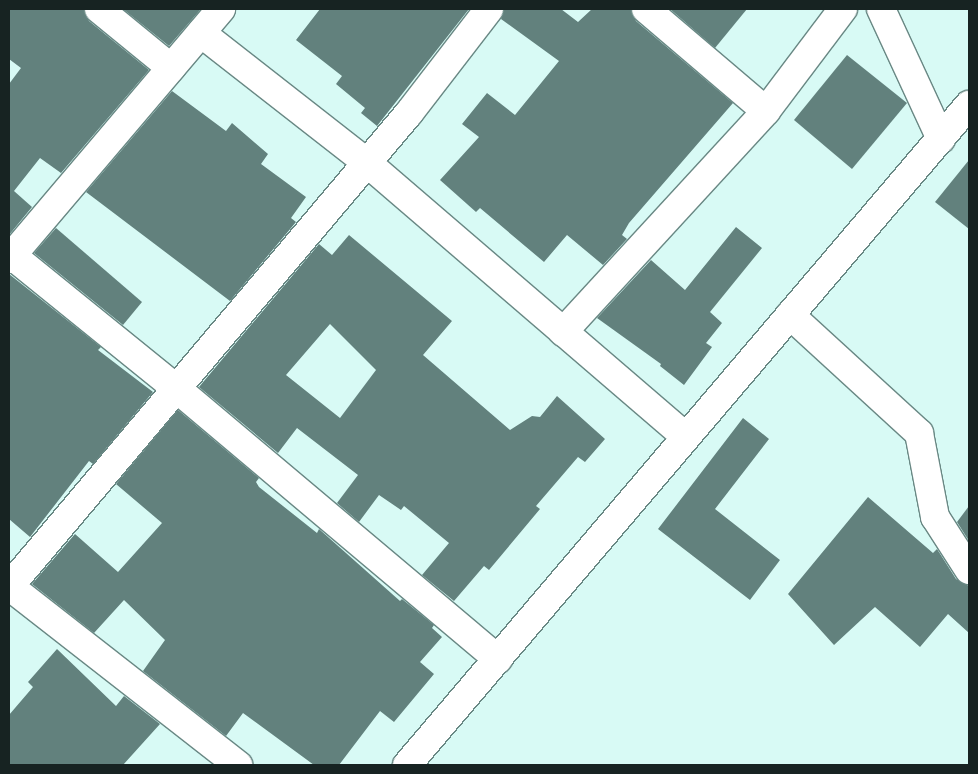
<!DOCTYPE html>
<style>
body{margin:0}
#map{position:relative;width:978px;height:774px;overflow:hidden;background:#d8faf5;font-family:"Source Sans 3",sans-serif}
div>[style]{position:absolute}
.building>*{inset:0;background:#62817d}
.roads{filter:drop-shadow(1px 0 #698884) drop-shadow(-1px 0 #698884) drop-shadow(0 1px #698884) drop-shadow(0 -1px #698884)}
.street>*{height:28px;margin:-14px;padding:0 14px;transform-origin:14px;border-radius:14px;background:#fff}
.secondary>*{height:28px;margin:-14px;padding:0 14px;transform-origin:14px;border-radius:14px;background:#fff}
span{translate:-50% -50%;white-space:nowrap;text-align:center;line-height:1.15;-webkit-text-stroke:4.5px #fff;paint-order:stroke}
.frame{position:absolute;inset:0;border:10px solid #172322;pointer-events:none}
</style>
<div id="map">
<div class="building">
<div style="clip-path:polygon(9px 9px,84px 9px,89px 21px,149px 70px,61px 173px,40px 158px,14px 191px,32px 207px,9px 235px,9px 84px,21px 68px,9px 59px)"></div>
<div style="clip-path:polygon(123px 9px,201px 9px,169px 46px)"></div>
<div style="clip-path:polygon(320px 9px,469px 9px,377px 126px,361px 113px,365px 108px,336px 84px,342px 76px,296px 40px)"></div>
<div style="clip-path:polygon(504px 9px,561px 9px,578px 22px,592px 9px,631px 9px,636px 21px,733px 103px,629px 223px,622px 235px,627px 239px,603px 265px,567px 235px,544px 262px,480px 208px,476px 212px,440px 180px,479px 137px,462px 124px,487px 93px,515px 115px,559px 61px,501px 19px)"></div>
<div style="clip-path:polygon(670px 9px,747px 9px,715px 48px)"></div>
<div style="clip-path:polygon(847px 55px,907px 103px,852px 169px,794px 120px)"></div>
<div style="clip-path:polygon(172px 91px,226px 131px,232px 123px,268px 154px,261px 164px,306px 197px,291px 218px,296px 222px,230px 301px,86px 192px)"></div>
<div style="clip-path:polygon(969px 160px,969px 229px,935px 202px)"></div>
<div style="clip-path:polygon(736px 227px,762px 248px,710px 312px,722px 323px,706px 343px,712px 347px,684px 385px,660px 366px,661px 364px,597px 318px,651px 260px,685px 290px)"></div>
<div style="clip-path:polygon(56px 228px,142px 302px,123px 325px,34px 253px)"></div>
<div style="clip-path:polygon(evenodd,349px 235px,452px 321px,423px 355px,510px 430px,532px 416px,540px 417px,557px 396px,605px 439px,585px 462px,578px 457px,536px 506px,540px 509px,489px 570px,484px 566px,454px 601px,422px 575px,449px 543px,404px 506px,401px 510px,379px 495px,359px 522px,337px 503px,358px 475px,297px 428px,278px 453px,199px 387px,319px 244px,332px 255px,349px 235px,330px 324px,376px 370px,340px 418px,286px 375px,330px 324px)"></div>
<div style="clip-path:polygon(9px 274px,101px 347px,98px 350px,153px 392px,93px 464px,89px 461px,30px 537px,9px 519px)"></div>
<div style="clip-path:polygon(178px 410px,259px 478px,256px 482px,259px 487px,317px 533px,319px 529px,400px 601px,402px 599px,434px 625px,432px 628px,442px 637px,420px 662px,434px 674px,394px 722px,380px 711px,339px 765px,314px 765px,243px 713px,226px 736px,143px 671px,165px 640px,124px 600px,94px 633px,32px 584px,75px 534px,118px 572px,162px 523px,116px 484px)"></div>
<div style="clip-path:polygon(743px 418px,769px 439px,715px 509px,780px 560px,750px 600px,658px 529px)"></div>
<div style="clip-path:polygon(868px 497px,933px 553px,937px 549px,956px 579px,969px 586px,969px 633px,948px 614px,920px 647px,875px 607px,834px 645px,788px 594px)"></div>
<div style="clip-path:polygon(969px 506px,969px 541px,957px 522px)"></div>
<div style="clip-path:polygon(57px 649px,116px 706px,124px 696px,160px 724px,123px 765px,9px 765px,9px 715px,33px 687px,28px 682px)"></div>
</div>
<div class="roads">
<div class="street">
<div style="left:99px;top:9px;width:93px;rotate:39.3deg"></div>
<div style="left:646px;top:9px;width:157px;rotate:40.4deg"></div>
<div style="left:881px;top:9px;width:143px;rotate:65.2deg"></div>
<div style="left:201px;top:33px;width:208px;rotate:38deg"></div>
<div style="left:365px;top:161px;width:423px;rotate:40.7deg"></div>
<div style="left:9px;top:253px;width:215px;rotate:39deg"></div>
<div style="left:176px;top:388px;width:421px;rotate:40.1deg"></div>
<div style="left:9px;top:259px;width:328px;rotate:-49.7deg"></div>
<div style="left:790px;top:315px;width:175px;rotate:42.5deg"></div>
<div style="left:919px;top:433px;width:86px;rotate:79.2deg"></div>
<div style="left:935px;top:517px;width:63px;rotate:57.3deg"></div>
<div style="left:563px;top:332px;width:300px;rotate:-47.4deg"></div>
<div style="left:766px;top:111px;width:128px;rotate:-53deg"></div>
<div style="left:9px;top:586px;width:291px;rotate:38deg"></div>
<div style="left:9px;top:587px;width:620px;rotate:-49.84deg"></div>
<div style="left:409px;top:113px;width:131px;rotate:-52.4deg"></div>
</div>
<div class="secondary">
<div style="left:407px;top:765px;width:867px;rotate:-49.59deg"></div>
</div>
</div>
<div class="frame"></div>
</div>
